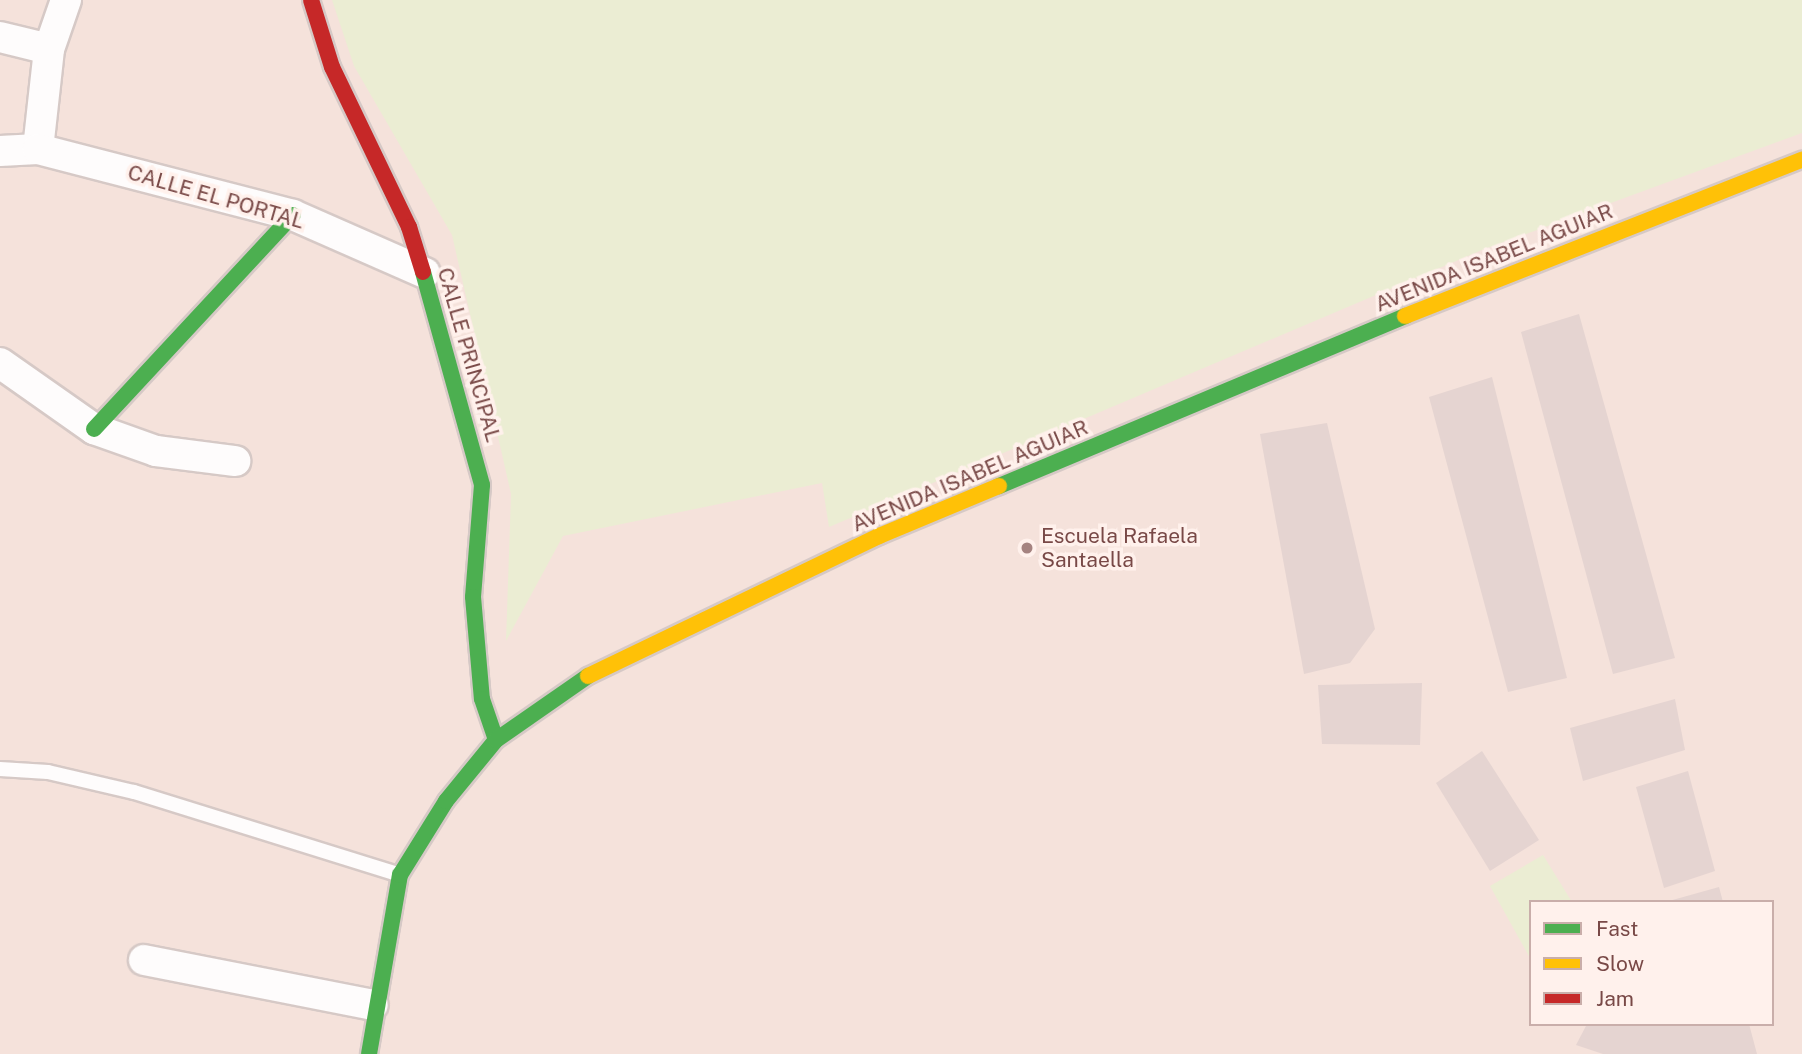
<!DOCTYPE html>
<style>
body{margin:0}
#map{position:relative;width:1802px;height:1054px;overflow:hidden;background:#f8eeea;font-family:"Public Sans",sans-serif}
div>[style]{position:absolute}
.residential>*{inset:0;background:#f5e2db}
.green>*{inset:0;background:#ebedd3}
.building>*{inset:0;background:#e5d4d1}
.roads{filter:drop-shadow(2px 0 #d6c9c6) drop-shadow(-2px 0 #d6c9c6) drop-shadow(0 2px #d6c9c6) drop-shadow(0 -2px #d6c9c6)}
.lane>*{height:14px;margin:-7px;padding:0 7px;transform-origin:7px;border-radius:7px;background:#fefcfc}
.street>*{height:30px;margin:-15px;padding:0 15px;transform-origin:15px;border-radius:15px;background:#fefcfc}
.fast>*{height:16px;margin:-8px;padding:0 8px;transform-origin:8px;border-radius:8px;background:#4caf50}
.slow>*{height:16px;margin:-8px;padding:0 8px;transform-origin:8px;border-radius:8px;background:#ffc107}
.jam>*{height:16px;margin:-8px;padding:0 8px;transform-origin:8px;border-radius:8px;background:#c62828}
.dots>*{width:19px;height:19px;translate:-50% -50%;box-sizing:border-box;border:4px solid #fff1ec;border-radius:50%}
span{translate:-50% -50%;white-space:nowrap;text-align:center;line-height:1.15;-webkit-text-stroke:7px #fff1ec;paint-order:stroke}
.street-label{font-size:21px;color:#794947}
.poi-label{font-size:21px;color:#794947}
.left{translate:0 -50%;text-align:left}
.legend{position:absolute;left:1529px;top:900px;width:245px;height:126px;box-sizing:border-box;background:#fff1ec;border:2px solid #c9aeaa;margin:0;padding:9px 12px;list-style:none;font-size:21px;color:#794947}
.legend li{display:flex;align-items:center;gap:14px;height:35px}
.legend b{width:35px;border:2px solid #c9aeaa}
</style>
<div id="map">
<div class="residential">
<div style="clip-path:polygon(evenodd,0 0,1802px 0,1802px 1054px,0 1054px,0 0,1531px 902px,1772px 902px,1772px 1024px,1531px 1024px,1531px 902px)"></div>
</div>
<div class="green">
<div style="clip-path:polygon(332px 0,1802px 0,1802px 133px,1482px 250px,829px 527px,822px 483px,563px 536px,506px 641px,511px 494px,452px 235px,354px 66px)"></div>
<div style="clip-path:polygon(1543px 855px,1572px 902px,1531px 902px,1531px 960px,1490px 886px)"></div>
</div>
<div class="building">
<div style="clip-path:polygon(1579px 314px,1675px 658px,1613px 674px,1521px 332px)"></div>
<div style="clip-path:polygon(1492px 377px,1567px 678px,1508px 692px,1429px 397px)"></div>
<div style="clip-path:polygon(1327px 423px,1375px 629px,1350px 663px,1304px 674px,1260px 434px)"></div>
<div style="clip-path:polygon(1422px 683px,1420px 745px,1322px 744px,1318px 685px)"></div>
<div style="clip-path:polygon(1675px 699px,1685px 750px,1583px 781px,1570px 728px)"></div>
<div style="clip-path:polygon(1482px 751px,1539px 840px,1490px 871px,1436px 783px)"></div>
<div style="clip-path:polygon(1688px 771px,1715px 871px,1664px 888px,1636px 787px)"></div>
<div style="clip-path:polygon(1719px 887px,1723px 902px,1670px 902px,1669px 901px)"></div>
<div style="clip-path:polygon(1587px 1024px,1749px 1024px,1757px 1054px,1603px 1054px,1576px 1045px)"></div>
</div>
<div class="roads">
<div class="lane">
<div style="left:0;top:769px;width:48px;rotate:3.6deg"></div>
<div style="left:48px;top:772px;width:88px;rotate:13.1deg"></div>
<div style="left:134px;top:792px;width:279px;rotate:17.3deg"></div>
</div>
<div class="street">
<div style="left:0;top:37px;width:50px;rotate:13.8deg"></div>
<div style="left:38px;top:149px;width:101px;rotate:-83.7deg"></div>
<div style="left:49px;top:49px;width:52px;rotate:-70.9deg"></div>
<div style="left:0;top:151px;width:38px;rotate:-3deg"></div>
<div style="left:38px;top:149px;width:263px;rotate:14.5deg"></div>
<div style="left:293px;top:215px;width:144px;rotate:23.7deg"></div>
<div style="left:0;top:363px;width:115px;rotate:35.1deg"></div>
<div style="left:94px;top:429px;width:66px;rotate:19.5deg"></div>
<div style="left:156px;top:451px;width:80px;rotate:7.2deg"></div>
<div style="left:144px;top:960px;width:233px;rotate:11.1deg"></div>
</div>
<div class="fast">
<div style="left:423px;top:272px;width:221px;rotate:74.5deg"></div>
<div style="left:482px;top:485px;width:112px;rotate:94.6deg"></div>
<div style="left:473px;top:597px;width:102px;rotate:85deg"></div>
<div style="left:482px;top:699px;width:43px;rotate:71.1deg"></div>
<div style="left:94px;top:429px;width:292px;rotate:-47.1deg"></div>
<div style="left:999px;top:486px;width:440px;rotate:-22.7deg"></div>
<div style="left:369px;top:1054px;width:182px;rotate:-80.2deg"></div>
<div style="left:400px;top:875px;width:87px;rotate:-58.1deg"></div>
<div style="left:446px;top:801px;width:79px;rotate:-50.7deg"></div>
<div style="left:496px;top:740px;width:112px;rotate:-34.8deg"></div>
</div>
<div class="slow">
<div style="left:1405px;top:316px;width:427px;rotate:-21.5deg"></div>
<div style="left:588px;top:676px;width:323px;rotate:-25.7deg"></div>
<div style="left:879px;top:536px;width:130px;rotate:-22.6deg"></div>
</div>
<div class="jam">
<div style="left:311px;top:0;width:70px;rotate:72.6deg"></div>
<div style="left:332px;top:67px;width:178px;rotate:64.3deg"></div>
<div style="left:409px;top:227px;width:47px;rotate:72.7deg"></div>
</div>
</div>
<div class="dots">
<div style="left:1027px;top:548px;background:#a58380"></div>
</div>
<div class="street-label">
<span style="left:216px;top:197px;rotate:16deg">CALLE EL PORTAL</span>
<span style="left:1494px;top:258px;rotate:-22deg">AVENIDA ISABEL AGUIAR</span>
<span style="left:469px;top:355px;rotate:74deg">CALLE PRINCIPAL</span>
<span style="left:970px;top:476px;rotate:-23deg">AVENIDA ISABEL AGUIAR</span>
</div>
<div class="poi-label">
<span class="left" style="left:1041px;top:548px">Escuela Rafaela<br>Santaella</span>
</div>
<ul class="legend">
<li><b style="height:9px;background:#4caf50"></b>Fast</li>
<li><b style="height:9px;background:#ffc107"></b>Slow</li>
<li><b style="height:9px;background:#c62828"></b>Jam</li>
</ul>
</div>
